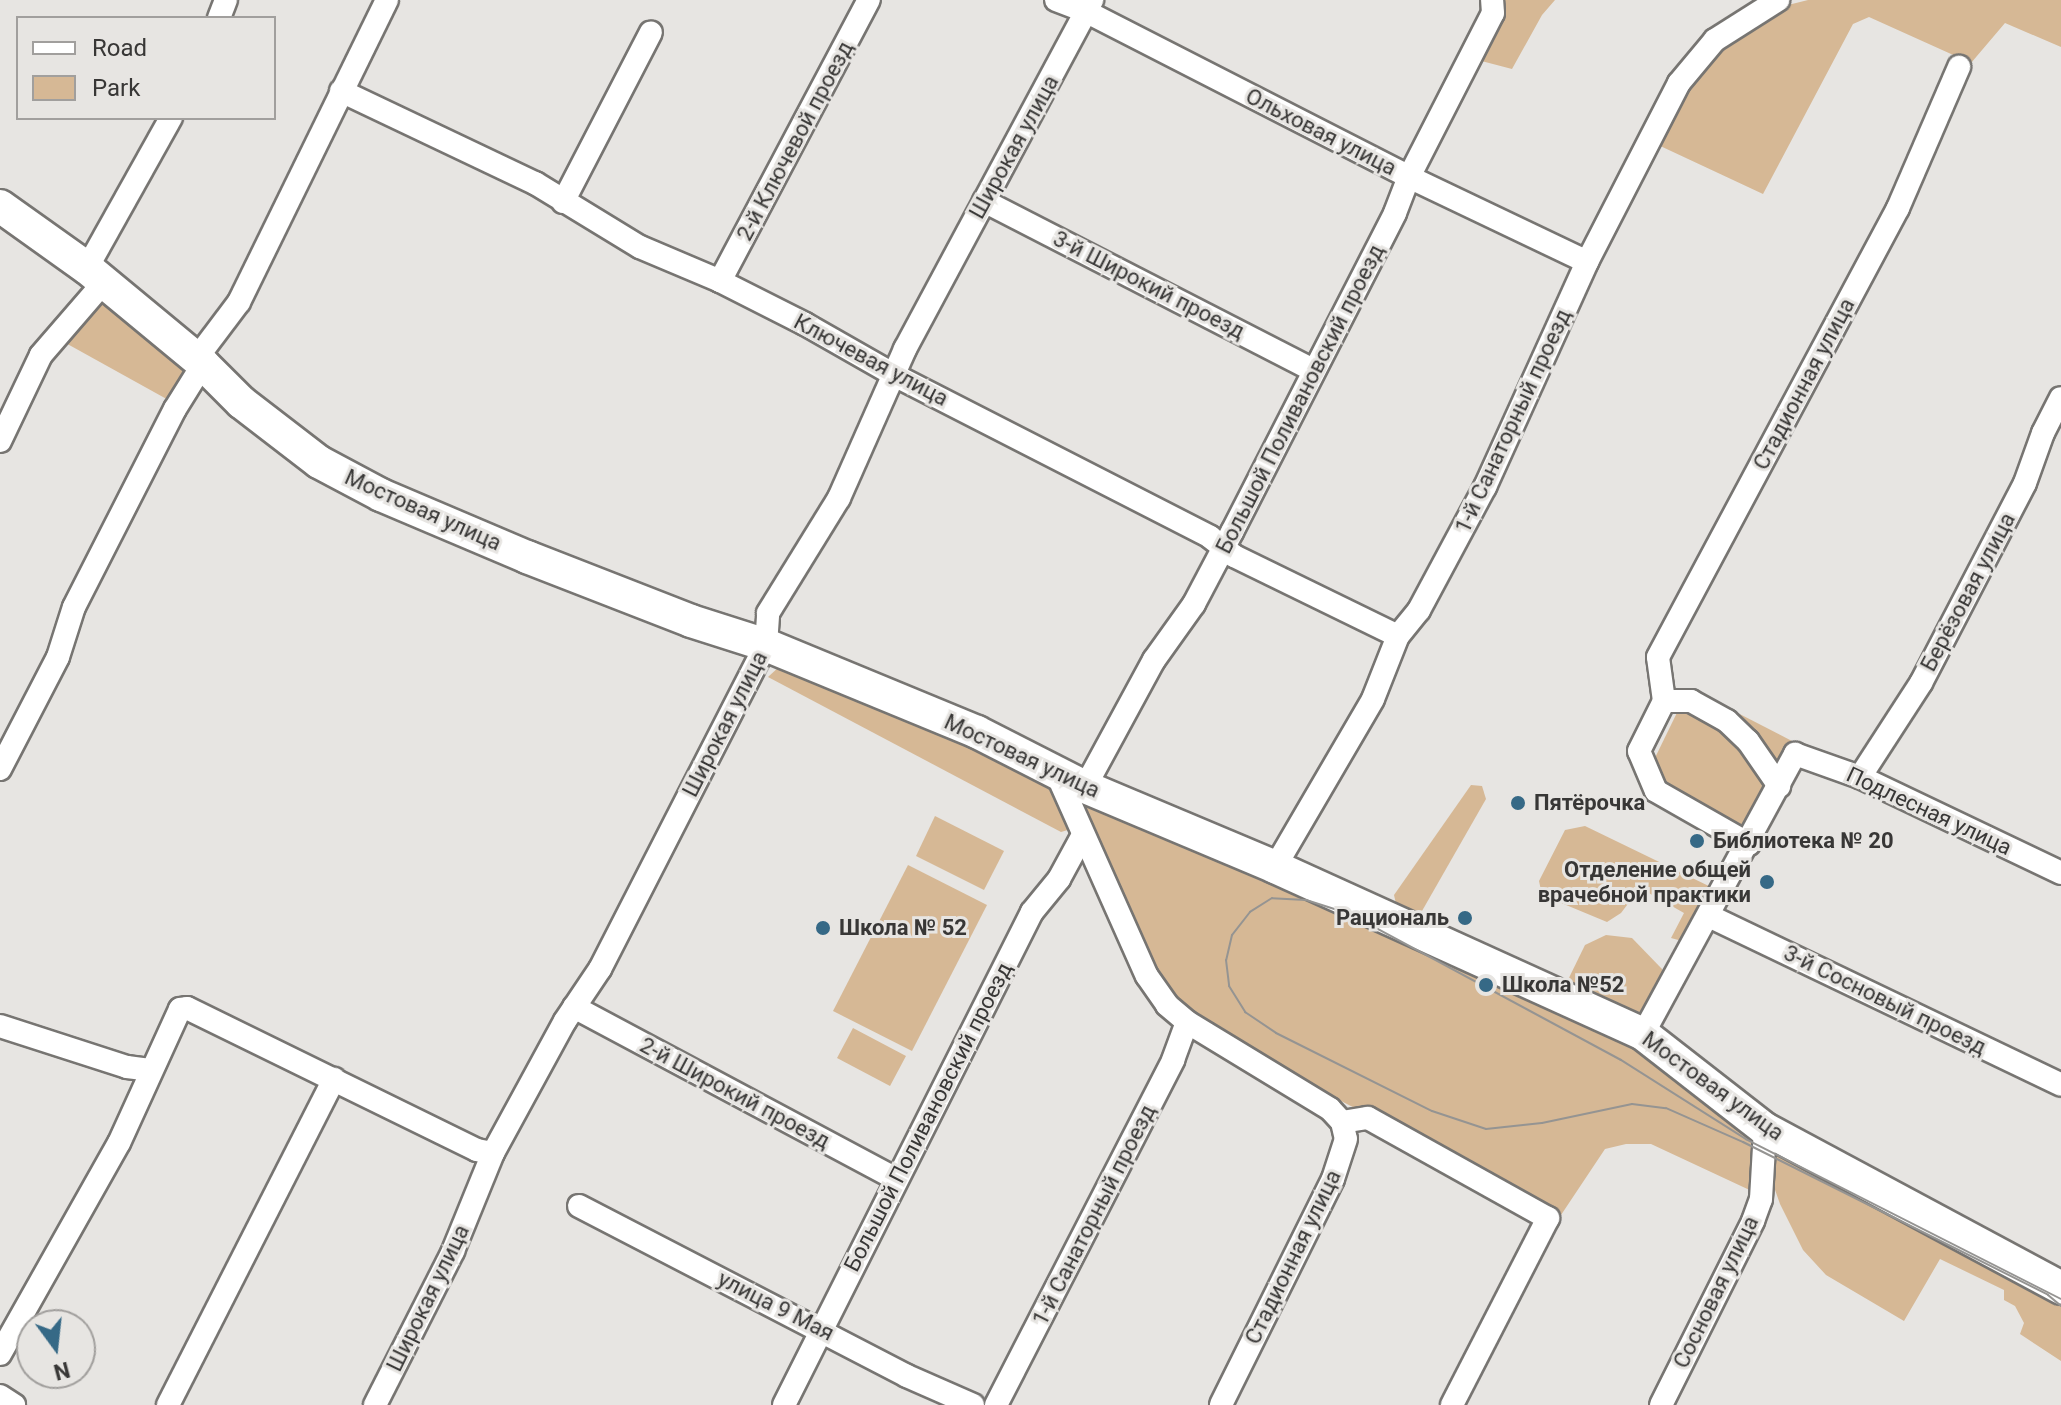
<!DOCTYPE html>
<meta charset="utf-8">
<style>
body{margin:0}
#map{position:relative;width:2061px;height:1405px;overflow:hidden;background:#e7e5e2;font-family:Roboto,sans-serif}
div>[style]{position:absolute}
.green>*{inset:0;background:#d6b895}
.roads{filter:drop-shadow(2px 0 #777572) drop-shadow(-2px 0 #777572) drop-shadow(0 2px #777572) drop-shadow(0 -2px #777572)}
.street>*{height:22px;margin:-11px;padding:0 11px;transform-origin:11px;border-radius:11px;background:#fff}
.secondary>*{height:32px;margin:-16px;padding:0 16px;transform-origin:16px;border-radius:16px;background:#fff}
.tram>*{height:2px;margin:-1px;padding:0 1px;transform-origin:1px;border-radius:1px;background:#959492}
.dots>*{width:22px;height:22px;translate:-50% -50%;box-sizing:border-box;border:4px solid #e7e5e2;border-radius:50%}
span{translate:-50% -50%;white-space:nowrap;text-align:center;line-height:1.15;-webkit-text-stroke:6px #e7e5e2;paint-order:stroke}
.street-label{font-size:22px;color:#383736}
.poi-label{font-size:22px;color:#383736;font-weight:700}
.left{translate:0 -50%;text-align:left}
.right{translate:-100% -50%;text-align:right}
.legend{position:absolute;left:16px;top:16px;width:260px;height:104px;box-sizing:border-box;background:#e7e5e2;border:2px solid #a19f9d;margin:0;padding:10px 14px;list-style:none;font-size:24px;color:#383736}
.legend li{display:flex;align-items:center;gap:16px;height:40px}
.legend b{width:40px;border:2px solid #a19f9d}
.north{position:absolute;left:16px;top:1309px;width:80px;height:80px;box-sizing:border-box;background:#e7e5e2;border:2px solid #a19f9d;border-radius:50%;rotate:165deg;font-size:22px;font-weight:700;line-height:32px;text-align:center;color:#383736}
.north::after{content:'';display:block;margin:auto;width:28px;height:36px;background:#366986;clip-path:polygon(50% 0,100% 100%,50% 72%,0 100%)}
</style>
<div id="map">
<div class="green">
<div style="clip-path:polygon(1494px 0,1555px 0,1542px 15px,1512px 69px,1470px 58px)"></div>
<div style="clip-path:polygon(1808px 0,2061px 0,2061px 47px,2005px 23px,1971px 63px,1869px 17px,1853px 24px,1763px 194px,1656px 144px,1687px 88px,1719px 45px,1772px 9px)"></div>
<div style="clip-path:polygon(104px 299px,186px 364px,172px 402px,62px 341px)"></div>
<div style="clip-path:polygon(780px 666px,967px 739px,1051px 786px,1071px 829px,1061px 832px,768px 677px)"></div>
<div style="clip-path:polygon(1689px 688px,1792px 741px,1748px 831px,1657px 785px,1651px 766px)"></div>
<div style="clip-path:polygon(1471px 785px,1482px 786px,1486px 799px,1418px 918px,1397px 908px,1394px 895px)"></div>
<div style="clip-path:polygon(1090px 801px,1608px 1031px,1695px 1083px,1755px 1141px,1756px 1193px,1651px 1144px,1626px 1144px,1605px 1149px,1561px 1215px,1289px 1074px,1199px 1020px,1177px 998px,1157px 968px,1087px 815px,1085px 807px)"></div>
<div style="clip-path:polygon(935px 816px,1004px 851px,984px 890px,916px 856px)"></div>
<div style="clip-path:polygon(1585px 826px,1717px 890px,1682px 941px,1671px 938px,1684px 913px,1640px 888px,1621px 913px,1607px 922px,1542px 895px,1539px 881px,1565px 830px)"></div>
<div style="clip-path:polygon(908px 865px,987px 905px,912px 1051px,833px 1011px)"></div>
<div style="clip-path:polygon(1606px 935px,1632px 938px,1662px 969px,1666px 985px,1640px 1020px,1564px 988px,1585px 945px)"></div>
<div style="clip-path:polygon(853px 1028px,906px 1056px,890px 1086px,837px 1058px)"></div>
<div style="clip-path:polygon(1772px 1145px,2061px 1294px,2061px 1361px,2020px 1334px,2024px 1323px,2015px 1306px,2004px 1300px,2004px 1290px,1940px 1259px,1904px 1321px,1826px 1275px,1803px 1250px,1780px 1204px,1767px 1167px)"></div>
</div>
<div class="roads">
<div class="street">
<div style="left:1056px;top:0;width:33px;rotate:21deg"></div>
<div style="left:1087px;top:12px;width:362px;rotate:27.1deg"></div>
<div style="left:1409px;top:177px;width:197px;rotate:25.5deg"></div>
<div style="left:219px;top:18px;width:19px;rotate:-69deg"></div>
<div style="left:341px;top:91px;width:215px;rotate:25.4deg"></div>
<div style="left:535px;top:183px;width:123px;rotate:31.4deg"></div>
<div style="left:640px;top:247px;width:87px;rotate:23deg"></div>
<div style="left:720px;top:281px;width:95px;rotate:26.8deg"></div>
<div style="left:805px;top:324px;width:105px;rotate:29.7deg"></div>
<div style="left:896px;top:376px;width:353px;rotate:27.1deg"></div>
<div style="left:1210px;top:537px;width:31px;rotate:38deg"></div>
<div style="left:1234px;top:556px;width:182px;rotate:26deg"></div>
<div style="left:984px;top:201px;width:370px;rotate:27.2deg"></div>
<div style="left:563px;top:202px;width:191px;rotate:-62.6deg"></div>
<div style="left:87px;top:268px;width:172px;rotate:-60.8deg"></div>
<div style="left:720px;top:281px;width:318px;rotate:-62.1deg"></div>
<div style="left:196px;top:359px;width:71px;rotate:-53deg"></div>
<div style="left:239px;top:302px;width:336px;rotate:-63.9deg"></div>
<div style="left:0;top:441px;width:95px;rotate:-64.5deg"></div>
<div style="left:41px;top:355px;width:96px;rotate:-49.2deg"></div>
<div style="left:1664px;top:701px;width:44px;rotate:-97.8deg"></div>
<div style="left:1658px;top:657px;width:509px;rotate:-61.87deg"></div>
<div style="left:1898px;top:208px;width:154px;rotate:-66.6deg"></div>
<div style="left:1664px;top:701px;width:56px;rotate:116.6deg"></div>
<div style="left:1639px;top:751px;width:43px;rotate:67deg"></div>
<div style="left:1656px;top:791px;width:107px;rotate:29.7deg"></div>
<div style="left:1664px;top:701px;width:27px"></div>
<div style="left:1691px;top:701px;width:41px;rotate:29.1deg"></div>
<div style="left:1727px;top:721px;width:29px;rotate:44deg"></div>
<div style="left:1748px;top:741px;width:55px;rotate:55.4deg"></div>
<div style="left:0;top:769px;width:126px;rotate:-62.6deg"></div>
<div style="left:58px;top:657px;width:52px;rotate:-72.3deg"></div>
<div style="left:74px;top:607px;width:222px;rotate:-63deg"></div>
<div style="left:175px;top:409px;width:53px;rotate:-58.1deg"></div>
<div style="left:1056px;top:772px;width:223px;rotate:66deg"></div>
<div style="left:1147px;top:976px;width:35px;rotate:55deg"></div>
<div style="left:1167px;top:1005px;width:26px;rotate:40deg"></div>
<div style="left:1187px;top:1022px;width:167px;rotate:31.3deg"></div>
<div style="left:1330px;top:1109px;width:18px;rotate:47deg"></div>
<div style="left:1342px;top:1122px;width:17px;rotate:77deg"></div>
<div style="left:1346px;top:1139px;width:42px;rotate:108deg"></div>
<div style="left:1333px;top:1179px;width:252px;rotate:116.4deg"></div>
<div style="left:1860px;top:777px;width:112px;rotate:-57deg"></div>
<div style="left:1921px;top:683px;width:225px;rotate:-62.5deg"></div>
<div style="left:2025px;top:483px;width:53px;rotate:-70.2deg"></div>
<div style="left:2043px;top:433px;width:39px;rotate:-63deg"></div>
<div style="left:1085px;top:787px;width:145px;rotate:-61.5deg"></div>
<div style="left:1154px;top:660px;width:69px;rotate:-54.5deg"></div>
<div style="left:1194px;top:604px;width:81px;rotate:-62.2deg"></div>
<div style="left:1232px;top:532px;width:358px;rotate:-62.9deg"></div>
<div style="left:1395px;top:213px;width:39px;rotate:-69deg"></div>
<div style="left:1409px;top:177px;width:184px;rotate:-62.9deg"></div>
<div style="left:1493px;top:13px;width:13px;rotate:-94deg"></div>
<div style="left:1275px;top:867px;width:194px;rotate:-59.7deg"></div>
<div style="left:1373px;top:699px;width:68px;rotate:-68.4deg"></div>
<div style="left:1398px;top:636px;width:33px;rotate:-51deg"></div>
<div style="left:1419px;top:610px;width:140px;rotate:-61.8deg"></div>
<div style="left:1485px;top:487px;width:247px;rotate:-65.6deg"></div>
<div style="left:1587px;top:262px;width:201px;rotate:-62.8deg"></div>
<div style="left:1679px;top:83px;width:56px;rotate:-50.1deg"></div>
<div style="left:1715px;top:40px;width:75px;rotate:-32.4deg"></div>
<div style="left:1709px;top:916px;width:390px;rotate:25.6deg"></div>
<div style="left:574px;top:1007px;width:365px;rotate:28.1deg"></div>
<div style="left:0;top:1026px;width:133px;rotate:17.9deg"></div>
<div style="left:127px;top:1067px;width:23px;rotate:7deg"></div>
<div style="left:1643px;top:1034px;width:319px;rotate:-61.5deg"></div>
<div style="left:1795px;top:754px;width:69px;rotate:19.5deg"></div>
<div style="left:1860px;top:777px;width:223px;rotate:25.5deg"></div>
<div style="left:1342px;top:1122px;width:26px;rotate:-9deg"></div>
<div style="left:1368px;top:1118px;width:206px;rotate:29.1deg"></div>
<div style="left:1548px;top:1218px;width:210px;rotate:117.2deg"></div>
<div style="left:579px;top:1206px;width:369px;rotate:27.4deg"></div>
<div style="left:907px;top:1376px;width:72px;rotate:23.7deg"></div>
<div style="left:0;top:1354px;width:242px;rotate:-60.6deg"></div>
<div style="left:119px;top:1143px;width:147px;rotate:-65.5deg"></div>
<div style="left:180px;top:1009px;width:7px;rotate:-8deg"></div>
<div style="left:187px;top:1008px;width:323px;rotate:26.1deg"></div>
<div style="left:477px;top:1150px;width:16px;rotate:11deg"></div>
<div style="left:0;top:1396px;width:17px;rotate:33deg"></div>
<div style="left:168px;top:1405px;width:366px;rotate:-63deg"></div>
<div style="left:375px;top:1405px;width:173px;rotate:-63.1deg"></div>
<div style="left:453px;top:1251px;width:106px;rotate:-67.8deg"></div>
<div style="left:493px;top:1153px;width:150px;rotate:-61.4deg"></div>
<div style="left:565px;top:1021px;width:63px;rotate:-56.1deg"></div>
<div style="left:600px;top:969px;width:364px;rotate:-62.9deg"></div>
<div style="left:766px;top:645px;width:32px;rotate:-86deg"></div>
<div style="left:768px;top:613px;width:135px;rotate:-58.3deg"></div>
<div style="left:839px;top:498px;width:163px;rotate:-66.1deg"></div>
<div style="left:905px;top:349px;width:396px;rotate:-61.8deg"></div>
<div style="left:784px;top:1405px;width:552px;rotate:-63.3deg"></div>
<div style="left:1032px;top:912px;width:43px;rotate:-50.7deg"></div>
<div style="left:1059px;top:879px;width:50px;rotate:-61.4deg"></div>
<div style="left:996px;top:1405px;width:388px;rotate:-62.8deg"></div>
<div style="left:1173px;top:1060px;width:40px;rotate:-69.8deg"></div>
<div style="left:1661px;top:1405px;width:206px;rotate:-63.4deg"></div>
<div style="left:1753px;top:1221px;width:23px;rotate:-70deg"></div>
<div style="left:1761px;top:1199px;width:70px;rotate:-86.7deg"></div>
</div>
<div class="secondary">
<div style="left:0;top:206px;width:107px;rotate:35.5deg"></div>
<div style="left:87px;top:268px;width:151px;rotate:39.6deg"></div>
<div style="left:203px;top:364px;width:54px;rotate:45deg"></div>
<div style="left:241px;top:402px;width:98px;rotate:37.6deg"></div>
<div style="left:319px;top:462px;width:70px;rotate:28deg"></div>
<div style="left:381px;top:495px;width:159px;rotate:23deg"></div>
<div style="left:527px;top:557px;width:176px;rotate:21.3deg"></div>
<div style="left:691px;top:621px;width:79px;rotate:17.7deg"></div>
<div style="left:766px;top:645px;width:228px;rotate:22.4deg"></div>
<div style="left:977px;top:732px;width:121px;rotate:27deg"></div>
<div style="left:1085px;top:787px;width:206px;rotate:22.8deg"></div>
<div style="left:1275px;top:867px;width:404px;rotate:24.4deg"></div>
<div style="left:1643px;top:1034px;width:155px;rotate:37.9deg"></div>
<div style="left:1765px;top:1129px;width:336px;rotate:28.2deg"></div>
</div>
</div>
<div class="tram">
<div style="left:2061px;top:1299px;width:353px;rotate:-153.1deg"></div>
<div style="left:1746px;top:1139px;width:148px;rotate:-147.7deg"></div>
<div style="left:1621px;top:1060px;width:308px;rotate:-151.7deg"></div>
<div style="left:1350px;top:914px;width:46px;rotate:-162.3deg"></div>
<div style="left:1306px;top:900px;width:34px;rotate:-177deg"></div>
<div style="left:1272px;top:898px;width:26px;rotate:148deg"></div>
<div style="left:1250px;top:912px;width:29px;rotate:128deg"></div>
<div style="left:1232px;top:935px;width:26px;rotate:103deg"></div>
<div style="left:1226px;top:960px;width:26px;rotate:83deg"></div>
<div style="left:1229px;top:986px;width:31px;rotate:58deg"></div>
<div style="left:1245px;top:1012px;width:37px;rotate:34deg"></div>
<div style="left:1276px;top:1033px;width:174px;rotate:26.6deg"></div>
<div style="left:1432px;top:1111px;width:57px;rotate:18.4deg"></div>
<div style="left:1486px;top:1129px;width:56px;rotate:-6.1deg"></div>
<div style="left:1542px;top:1123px;width:92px;rotate:-11.9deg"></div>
<div style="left:1632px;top:1104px;width:34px;rotate:7deg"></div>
<div style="left:1666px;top:1108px;width:84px;rotate:23.8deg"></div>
<div style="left:1743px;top:1142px;width:341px;rotate:26.6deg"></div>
<div style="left:2048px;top:1295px;width:17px;rotate:40deg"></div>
</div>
<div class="dots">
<div style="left:1518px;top:803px;background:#366986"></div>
<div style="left:1697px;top:841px;background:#366986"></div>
<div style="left:1767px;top:882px;background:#366986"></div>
<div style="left:1465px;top:918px;background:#366986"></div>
<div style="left:823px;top:928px;background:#366986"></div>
<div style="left:1486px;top:985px;background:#366986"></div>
</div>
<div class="street-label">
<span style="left:1321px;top:132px;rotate:27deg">Ольховая улица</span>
<span style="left:795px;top:141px;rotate:-62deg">2-й Ключевой проезд</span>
<span style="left:1014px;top:147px;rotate:-61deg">Широкая улица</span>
<span style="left:1149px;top:285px;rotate:27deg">3-й Широкий проезд</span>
<span style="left:871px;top:360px;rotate:28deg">Ключевая улица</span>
<span style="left:1804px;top:384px;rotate:-62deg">Стадионная улица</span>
<span style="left:1300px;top:399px;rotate:-63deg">Большой Поливановский проезд</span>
<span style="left:1513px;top:421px;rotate:-65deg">1-й Санаторный проезд</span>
<span style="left:423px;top:510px;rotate:24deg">Мостовая улица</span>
<span style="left:1968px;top:592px;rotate:-62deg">Берёзовая улица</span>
<span style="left:725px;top:724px;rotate:-63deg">Широкая улица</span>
<span style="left:1022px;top:756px;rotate:25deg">Мостовая улица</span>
<span style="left:1929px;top:811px;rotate:25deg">Подлесная улица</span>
<span style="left:1885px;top:1000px;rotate:26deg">3-й Сосновый проезд</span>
<span style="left:1713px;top:1086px;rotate:36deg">Мостовая улица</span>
<span style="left:735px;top:1093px;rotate:28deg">2-й Широкий проезд</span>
<span style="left:928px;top:1117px;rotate:-63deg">Большой Поливановский проезд</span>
<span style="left:1094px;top:1215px;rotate:-63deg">1-й Санаторный проезд</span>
<span style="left:1293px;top:1257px;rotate:-64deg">Стадионная улица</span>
<span style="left:1716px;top:1292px;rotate:-64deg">Сосновая улица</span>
<span style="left:428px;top:1298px;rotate:-64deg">Широкая улица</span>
<span style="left:776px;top:1306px;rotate:27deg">улица 9 Мая</span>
</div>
<div class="poi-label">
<span class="left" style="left:1534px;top:803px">Пятёрочка</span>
<span class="left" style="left:1713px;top:841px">Библиотека № 20</span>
<span class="right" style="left:1751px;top:882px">Отделение общей<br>врачебной практики</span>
<span class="right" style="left:1449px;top:918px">Рациональ</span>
<span class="left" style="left:839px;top:928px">Школа № 52</span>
<span class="left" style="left:1502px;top:985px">Школа №52</span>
</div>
<ul class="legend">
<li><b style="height:10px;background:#fff"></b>Road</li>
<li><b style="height:22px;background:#d6b895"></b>Park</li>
</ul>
<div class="north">N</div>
</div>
